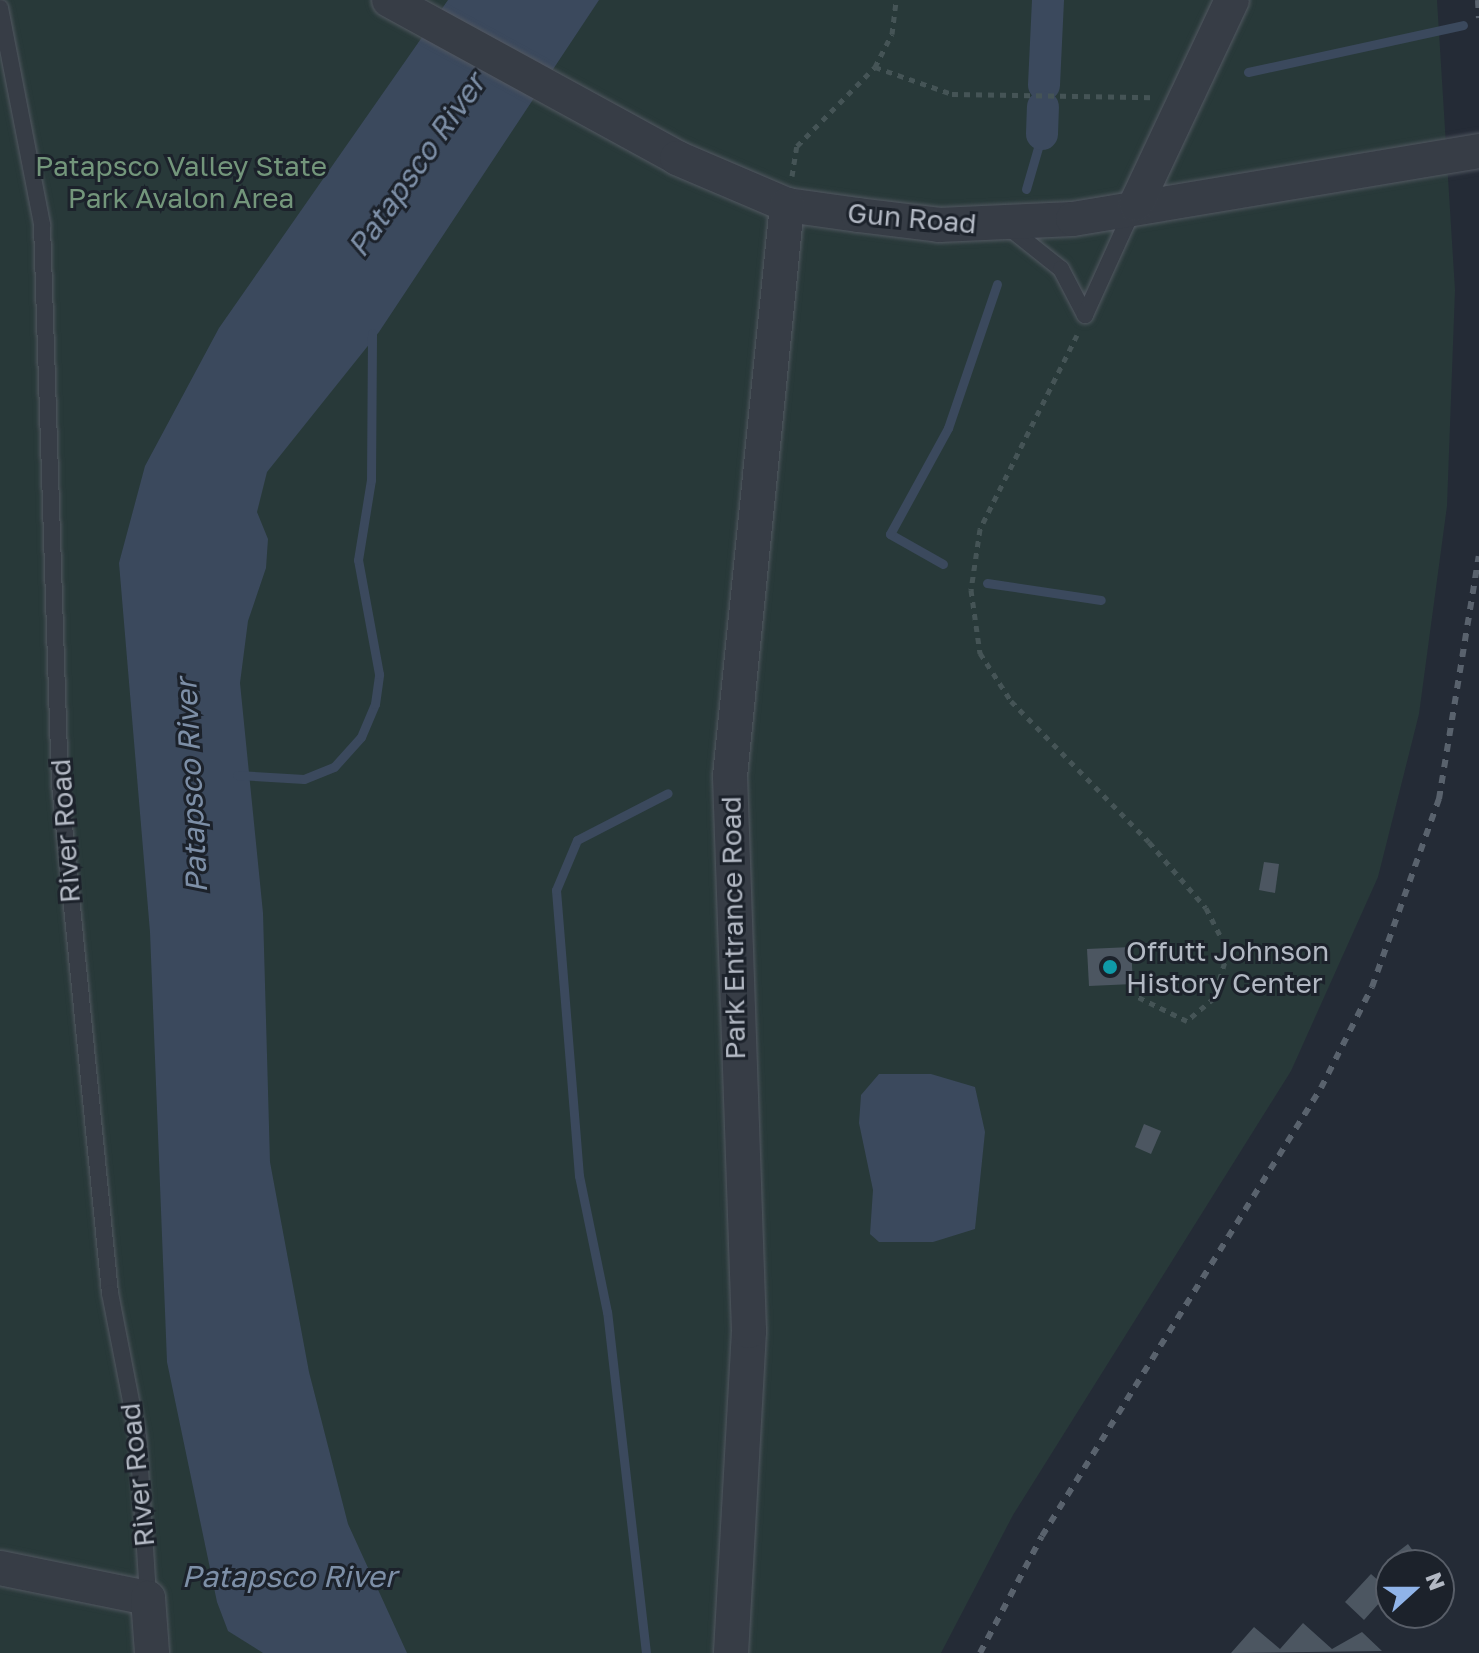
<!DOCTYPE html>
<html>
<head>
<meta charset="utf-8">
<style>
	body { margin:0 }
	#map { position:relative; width:1479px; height:1653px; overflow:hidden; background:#242b36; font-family:"Golos Text",sans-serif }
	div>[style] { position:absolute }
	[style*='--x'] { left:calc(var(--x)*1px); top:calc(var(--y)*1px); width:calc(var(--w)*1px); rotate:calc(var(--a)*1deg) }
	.green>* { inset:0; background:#283939 }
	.water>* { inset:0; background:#3b495d }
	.stream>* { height:9px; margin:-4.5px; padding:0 4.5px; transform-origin:4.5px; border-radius:4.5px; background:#3b495d }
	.canal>* { height:32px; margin:-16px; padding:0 16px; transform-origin:16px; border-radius:16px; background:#3b495d }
	.building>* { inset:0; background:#4c5661 }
	.path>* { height:5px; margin-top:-2.5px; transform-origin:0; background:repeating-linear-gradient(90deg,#455456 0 6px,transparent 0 12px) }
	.roads { filter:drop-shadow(0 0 2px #525861) drop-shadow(0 0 2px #525861) }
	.service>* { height:16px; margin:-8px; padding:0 8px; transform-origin:8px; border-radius:8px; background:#373d46 }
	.minor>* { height:34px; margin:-17px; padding:0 17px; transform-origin:17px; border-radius:17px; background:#373d46 }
	.rail>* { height:6px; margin-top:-3px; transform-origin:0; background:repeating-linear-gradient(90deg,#59626d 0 8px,transparent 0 16px) }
	.dots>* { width:22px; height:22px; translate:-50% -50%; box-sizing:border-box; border:4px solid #1c222b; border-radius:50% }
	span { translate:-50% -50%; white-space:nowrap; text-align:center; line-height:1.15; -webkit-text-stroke:6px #1c222b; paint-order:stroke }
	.park-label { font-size:28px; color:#73967b }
	.street-label { font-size:28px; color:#b2b8c3 }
	.poi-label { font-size:28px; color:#b2b8c3 }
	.left { translate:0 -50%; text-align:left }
	.water-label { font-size:30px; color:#7d8fa7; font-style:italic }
	.north { position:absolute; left:1375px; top:1549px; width:80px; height:80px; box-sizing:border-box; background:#1c222b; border:2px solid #585e68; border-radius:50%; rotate:69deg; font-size:22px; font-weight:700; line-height:32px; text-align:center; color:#b2b8c3 }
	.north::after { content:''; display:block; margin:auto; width:28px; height:36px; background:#90b4e9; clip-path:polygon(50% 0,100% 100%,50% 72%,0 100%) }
</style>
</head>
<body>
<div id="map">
	<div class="green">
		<div style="clip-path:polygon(0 0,1437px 0,1455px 290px,1447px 506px,1419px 714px,1378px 877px,1291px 1071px,1013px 1515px,941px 1653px,0 1653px)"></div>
	</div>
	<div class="water">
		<div style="clip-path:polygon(448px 0,599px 0,379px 332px,267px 472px,257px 512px,268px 539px,266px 568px,248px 621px,240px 683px,263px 913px,270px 1162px,309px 1372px,348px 1524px,407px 1653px,263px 1653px,228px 1631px,217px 1602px,167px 1362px,150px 932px,119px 563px,145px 466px,219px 328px)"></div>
		<div style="clip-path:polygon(931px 1074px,975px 1087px,985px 1132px,975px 1229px,933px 1242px,879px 1242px,870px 1234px,873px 1190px,859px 1123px,861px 1095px,879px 1074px)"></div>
	</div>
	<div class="stream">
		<div style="--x:1248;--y:72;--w:220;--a:-12.3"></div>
		<div style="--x:1026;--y:189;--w:57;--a:-73.8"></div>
		<div style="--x:943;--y:564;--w:61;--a:-150.5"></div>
		<div style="--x:890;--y:534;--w:121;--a:-61.3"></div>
		<div style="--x:948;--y:428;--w:152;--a:-71.2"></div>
		<div style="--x:987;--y:583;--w:115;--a:8.5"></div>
		<div style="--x:237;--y:775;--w:67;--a:3.4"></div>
		<div style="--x:304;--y:779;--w:32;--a:-22"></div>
		<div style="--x:334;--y:767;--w:40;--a:-48"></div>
		<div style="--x:361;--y:737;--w:36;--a:-67"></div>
		<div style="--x:375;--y:704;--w:30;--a:-82"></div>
		<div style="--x:379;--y:674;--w:116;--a:-100.4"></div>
		<div style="--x:358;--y:560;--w:81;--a:-80.8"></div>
		<div style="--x:371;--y:480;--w:147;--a:-89.6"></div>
		<div style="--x:646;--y:1653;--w:343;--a:-96.5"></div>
		<div style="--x:607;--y:1312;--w:139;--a:-101.6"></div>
		<div style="--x:579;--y:1176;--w:287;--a:-94.6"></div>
		<div style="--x:556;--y:890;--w:54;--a:-67.2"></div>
		<div style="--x:577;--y:840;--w:102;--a:-27.3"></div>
	</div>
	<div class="canal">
		<div style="--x:1044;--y:85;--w:85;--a:-87.3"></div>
		<div style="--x:1042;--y:134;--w:27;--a:-88"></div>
	</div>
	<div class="building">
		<div style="clip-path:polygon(1264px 862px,1279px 864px,1275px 893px,1259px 890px)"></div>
		<div style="clip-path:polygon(1131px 947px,1133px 984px,1089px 986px,1087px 949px)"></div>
		<div style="clip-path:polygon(1144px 1124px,1161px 1131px,1151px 1154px,1135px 1147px)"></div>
		<div style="clip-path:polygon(1408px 1544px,1422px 1563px,1391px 1565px,1387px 1560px)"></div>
		<div style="clip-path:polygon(1371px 1574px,1390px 1591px,1364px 1620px,1345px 1602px)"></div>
		<div style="clip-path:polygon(1303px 1623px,1332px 1649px,1362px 1632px,1382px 1651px,1231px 1653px,1254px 1627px,1280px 1649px)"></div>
	</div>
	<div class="path">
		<div style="--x:875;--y:67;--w:82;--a:19.3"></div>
		<div style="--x:952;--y:94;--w:201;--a:0.9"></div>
		<div style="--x:792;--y:176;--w:30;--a:-81"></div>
		<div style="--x:797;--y:146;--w:111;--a:-45.4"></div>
		<div style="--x:875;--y:67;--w:37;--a:-63"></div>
		<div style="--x:892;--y:34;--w:34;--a:-83"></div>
		<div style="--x:1077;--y:335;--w:217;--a:116.6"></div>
		<div style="--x:980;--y:529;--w:62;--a:98.4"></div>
		<div style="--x:971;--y:590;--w:64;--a:81.9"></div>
		<div style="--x:980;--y:653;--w:57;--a:57.1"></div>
		<div style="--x:1011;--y:701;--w:197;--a:45.6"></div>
		<div style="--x:1149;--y:842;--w:87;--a:49.2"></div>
		<div style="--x:1206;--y:908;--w:48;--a:62.9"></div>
		<div style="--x:1228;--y:951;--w:49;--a:106.6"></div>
		<div style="--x:1214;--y:998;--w:35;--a:140"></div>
		<div style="--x:1187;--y:1021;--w:55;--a:-153.9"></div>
	</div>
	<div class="roads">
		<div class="service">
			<div style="--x:0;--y:8;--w:221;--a:79"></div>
			<div style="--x:42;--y:225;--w:559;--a:88.16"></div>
			<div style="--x:60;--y:784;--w:511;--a:84.39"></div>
			<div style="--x:110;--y:1293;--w:147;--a:79"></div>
			<div style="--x:138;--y:1437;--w:161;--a:86.4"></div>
			<div style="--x:1007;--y:226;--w:69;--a:38.5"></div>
			<div style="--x:1061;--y:269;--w:52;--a:62.4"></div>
			<div style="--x:1085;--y:315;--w:116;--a:-65.6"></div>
		</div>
		<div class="minor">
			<div style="--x:389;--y:0;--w:328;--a:28.7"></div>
			<div style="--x:677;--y:158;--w:120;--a:23.1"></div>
			<div style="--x:787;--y:205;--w:72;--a:8"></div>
			<div style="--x:858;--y:215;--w:82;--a:7"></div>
			<div style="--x:939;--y:225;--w:134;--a:-2.6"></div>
			<div style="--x:1073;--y:219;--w:412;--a:-9.5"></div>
			<div style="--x:1136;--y:204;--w:225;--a:-64.8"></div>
			<div style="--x:0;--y:1568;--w:151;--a:11.5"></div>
			<div style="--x:148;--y:1598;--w:55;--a:85.8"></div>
			<div style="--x:731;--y:1653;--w:323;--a:-86.8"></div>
			<div style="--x:749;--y:1331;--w:555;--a:-91.96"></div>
			<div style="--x:730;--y:776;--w:574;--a:-84.3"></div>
		</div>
	</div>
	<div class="rail">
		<div style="--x:1478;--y:0;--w:18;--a:87"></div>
		<div style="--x:980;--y:1653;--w:132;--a:-62.1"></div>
		<div style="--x:1042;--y:1536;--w:528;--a:-58.09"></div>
		<div style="--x:1321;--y:1088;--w:113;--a:-63.2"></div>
		<div style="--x:1372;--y:987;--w:200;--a:-70.4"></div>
		<div style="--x:1439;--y:799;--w:246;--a:-80.7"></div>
	</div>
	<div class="dots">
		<div style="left:1110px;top:967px;background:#0f9aa8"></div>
	</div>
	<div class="park-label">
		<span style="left:181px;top:182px">Patapsco Valley State<br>Park Avalon Area</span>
	</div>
	<div class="street-label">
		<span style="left:912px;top:218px;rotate:5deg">Gun Road</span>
		<span style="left:65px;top:831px;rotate:-94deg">River Road</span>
		<span style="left:733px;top:928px;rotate:-91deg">Park Entrance Road</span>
		<span style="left:137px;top:1475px;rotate:-96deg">River Road</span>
	</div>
	<div class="poi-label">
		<span class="left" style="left:1126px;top:967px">Offutt Johnson<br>History Center</span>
	</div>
	<div class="water-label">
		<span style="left:416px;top:165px;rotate:-55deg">Patapsco River</span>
		<span style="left:191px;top:786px;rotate:-93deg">Patapsco River</span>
		<span style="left:289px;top:1576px">Patapsco River</span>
	</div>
	<div class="north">N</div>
</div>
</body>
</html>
